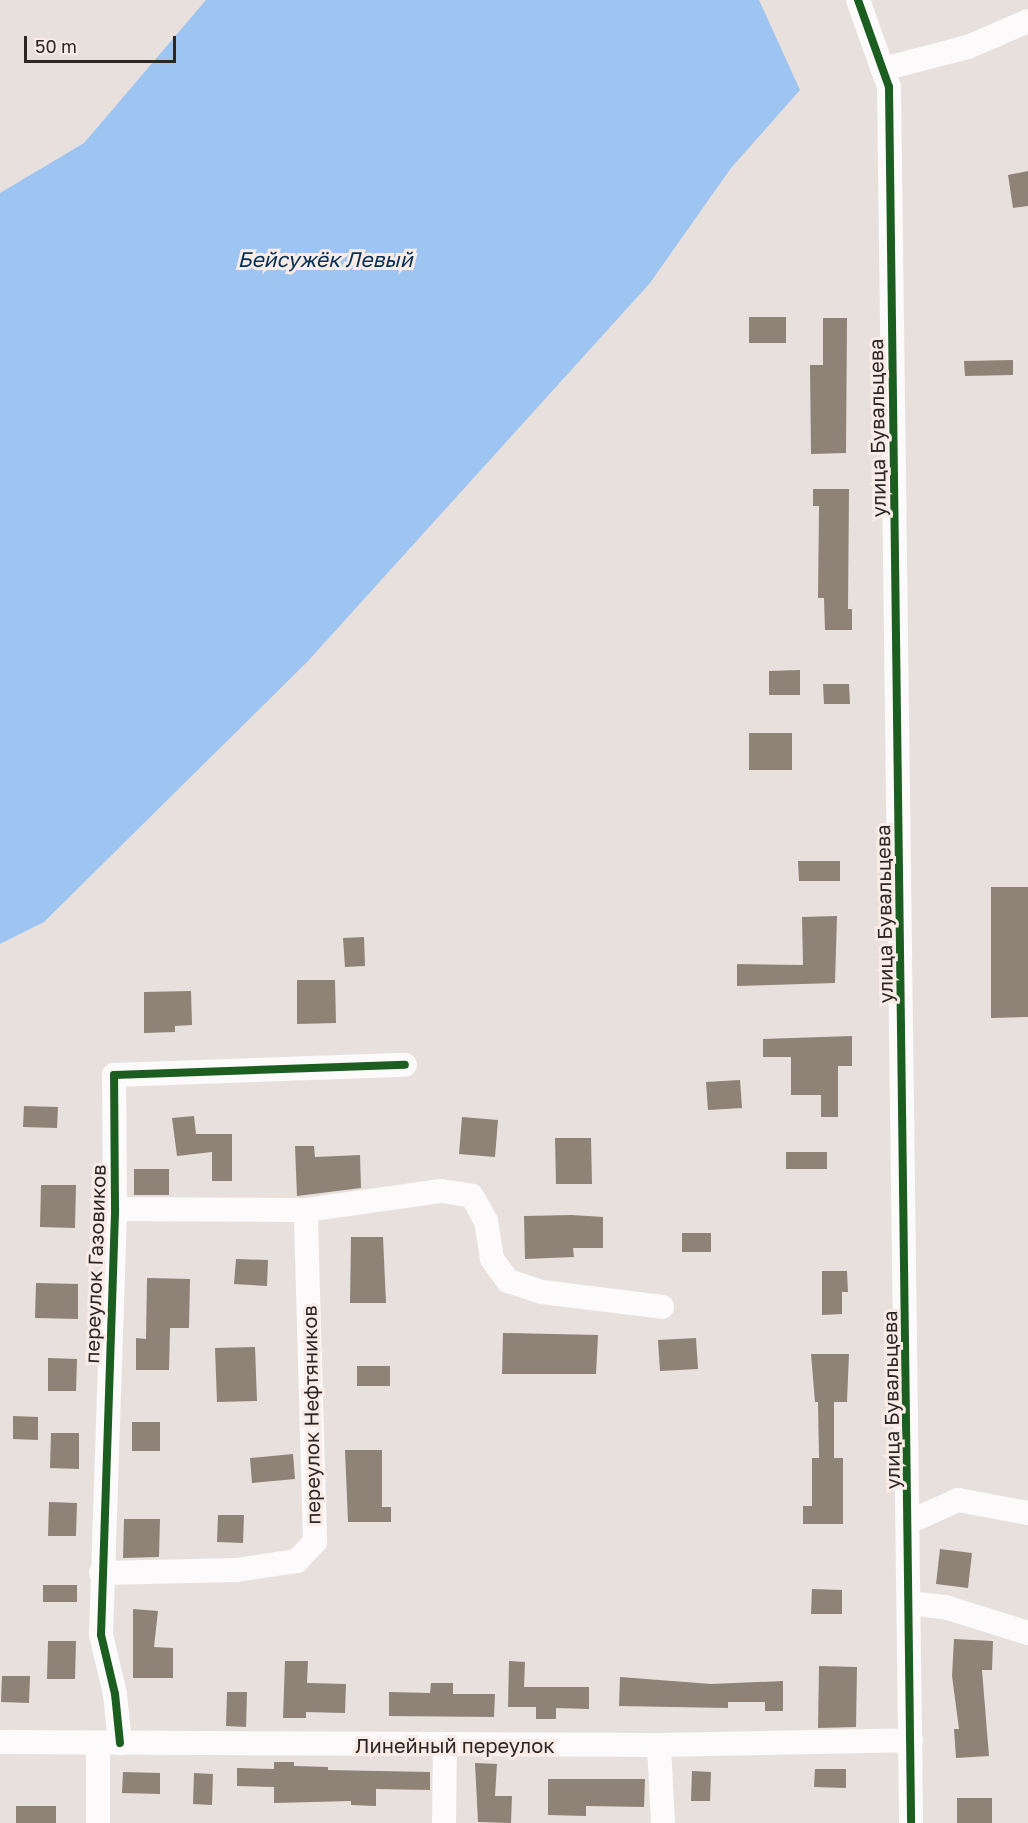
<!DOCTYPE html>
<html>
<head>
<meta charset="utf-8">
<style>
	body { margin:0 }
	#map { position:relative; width:1028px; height:1823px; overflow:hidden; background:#e8e0dd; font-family:"Golos Text",sans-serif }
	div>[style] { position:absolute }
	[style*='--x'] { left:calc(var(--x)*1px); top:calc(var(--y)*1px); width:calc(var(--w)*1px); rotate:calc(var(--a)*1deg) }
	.water>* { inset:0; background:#9ec5f2 }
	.building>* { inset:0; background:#8f8276 }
	.minor>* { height:24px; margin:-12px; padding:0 12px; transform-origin:12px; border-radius:12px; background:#fcfafa }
	.cycleway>* { height:8px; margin:-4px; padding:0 4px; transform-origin:4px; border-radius:4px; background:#1b5e20 }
	span { translate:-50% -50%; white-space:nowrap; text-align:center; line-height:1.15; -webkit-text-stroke:6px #f9ebe6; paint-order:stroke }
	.street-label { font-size:20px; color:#2c2725 }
	.water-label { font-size:21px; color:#043058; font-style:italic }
	.scale { position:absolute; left:24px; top:36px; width:152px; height:27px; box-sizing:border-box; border:3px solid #2c2725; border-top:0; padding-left:8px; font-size:18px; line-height:21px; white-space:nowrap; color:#2c2725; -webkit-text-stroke:4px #f9ebe6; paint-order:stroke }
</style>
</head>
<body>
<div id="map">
	<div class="water">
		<div style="clip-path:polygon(206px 0,759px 0,800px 90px,731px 168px,650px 283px,308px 661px,44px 922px,0 944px,0 193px,84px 143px)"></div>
	</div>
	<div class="building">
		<div style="clip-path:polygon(1028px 171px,1028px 206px,1013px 208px,1008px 175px)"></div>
		<div style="clip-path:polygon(749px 317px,786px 317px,786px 343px,749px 343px)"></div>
		<div style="clip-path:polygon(823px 318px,847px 318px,846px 453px,811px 454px,810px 365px,823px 365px)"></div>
		<div style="clip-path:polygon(1013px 360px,1013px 375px,965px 376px,964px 361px)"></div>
		<div style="clip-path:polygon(813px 489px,849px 489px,848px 609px,852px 609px,852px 630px,825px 630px,824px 598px,818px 598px,819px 506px,813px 506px)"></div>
		<div style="clip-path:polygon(800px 670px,800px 695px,769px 695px,769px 671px)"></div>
		<div style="clip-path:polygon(823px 684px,849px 684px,850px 704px,824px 704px)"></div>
		<div style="clip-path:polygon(749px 733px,792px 733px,792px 770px,749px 770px)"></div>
		<div style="clip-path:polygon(798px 861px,840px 861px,840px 881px,799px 881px)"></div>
		<div style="clip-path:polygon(991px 887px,1028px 887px,1028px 1017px,991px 1018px)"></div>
		<div style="clip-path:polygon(837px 916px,835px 983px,737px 986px,737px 964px,803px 965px,802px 917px)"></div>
		<div style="clip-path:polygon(364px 937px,365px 966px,345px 967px,343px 938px)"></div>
		<div style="clip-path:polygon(297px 980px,335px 980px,336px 1023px,297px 1024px)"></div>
		<div style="clip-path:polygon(191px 991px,192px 1025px,175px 1026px,175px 1032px,144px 1033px,144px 992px)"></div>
		<div style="clip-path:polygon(852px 1036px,852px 1066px,838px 1066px,838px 1117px,821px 1117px,821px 1095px,791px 1095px,791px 1057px,763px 1057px,763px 1039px)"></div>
		<div style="clip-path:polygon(740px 1080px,742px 1108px,708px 1110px,706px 1082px)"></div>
		<div style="clip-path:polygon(24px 1106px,58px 1107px,57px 1128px,23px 1127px)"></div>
		<div style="clip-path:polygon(194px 1116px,196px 1134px,232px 1134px,232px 1181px,212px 1181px,212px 1152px,177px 1156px,172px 1118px)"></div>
		<div style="clip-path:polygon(462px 1117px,498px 1120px,495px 1157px,459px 1154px)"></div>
		<div style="clip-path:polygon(555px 1138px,591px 1138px,592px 1184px,556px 1184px)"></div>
		<div style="clip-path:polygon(295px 1146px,314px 1146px,315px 1157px,360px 1155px,361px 1188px,297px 1196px)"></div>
		<div style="clip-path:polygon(786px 1152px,827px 1152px,827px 1169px,786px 1169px)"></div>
		<div style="clip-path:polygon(134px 1169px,169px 1169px,169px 1195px,134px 1195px)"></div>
		<div style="clip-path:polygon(41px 1185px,76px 1185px,75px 1228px,40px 1227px)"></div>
		<div style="clip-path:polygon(572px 1215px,603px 1217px,603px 1248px,573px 1248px,574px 1257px,525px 1259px,524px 1216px)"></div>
		<div style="clip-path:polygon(682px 1233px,711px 1233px,711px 1252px,682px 1252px)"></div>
		<div style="clip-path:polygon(351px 1237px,383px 1237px,386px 1303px,350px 1303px)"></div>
		<div style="clip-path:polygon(236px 1259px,268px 1260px,267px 1286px,234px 1284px)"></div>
		<div style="clip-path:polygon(822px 1271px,847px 1271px,848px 1292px,842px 1292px,842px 1314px,822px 1315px)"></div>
		<div style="clip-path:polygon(147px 1278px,190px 1279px,189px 1328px,170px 1328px,169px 1370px,136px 1370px,136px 1338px,146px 1339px)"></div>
		<div style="clip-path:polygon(36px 1283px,78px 1284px,78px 1319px,35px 1318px)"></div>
		<div style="clip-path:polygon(503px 1333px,598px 1335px,596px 1374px,502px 1374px)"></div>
		<div style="clip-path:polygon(696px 1338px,698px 1369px,660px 1371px,658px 1340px)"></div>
		<div style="clip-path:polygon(255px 1347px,257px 1401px,217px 1402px,215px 1348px)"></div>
		<div style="clip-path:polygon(811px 1354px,849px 1354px,847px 1402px,834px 1402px,834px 1458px,843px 1458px,843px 1524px,803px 1524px,803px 1506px,812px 1506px,812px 1458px,819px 1458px,818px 1402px,815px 1402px)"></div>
		<div style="clip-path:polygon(48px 1358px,77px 1359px,76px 1391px,48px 1391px)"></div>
		<div style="clip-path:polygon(357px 1366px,390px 1366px,390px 1386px,357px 1386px)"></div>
		<div style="clip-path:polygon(13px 1416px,38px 1417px,38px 1440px,13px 1439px)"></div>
		<div style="clip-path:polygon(132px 1422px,160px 1422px,160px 1451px,132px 1451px)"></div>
		<div style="clip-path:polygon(51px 1433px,79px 1433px,79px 1469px,50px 1468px)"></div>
		<div style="clip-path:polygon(345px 1450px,382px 1450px,382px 1507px,391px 1507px,391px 1522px,348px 1522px)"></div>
		<div style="clip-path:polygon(293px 1454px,295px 1479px,252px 1483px,250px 1458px)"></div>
		<div style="clip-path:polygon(49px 1502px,77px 1503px,76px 1536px,48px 1536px)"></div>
		<div style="clip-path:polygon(218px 1515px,244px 1515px,243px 1543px,217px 1542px)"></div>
		<div style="clip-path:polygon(124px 1519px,160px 1519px,159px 1557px,123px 1558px)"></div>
		<div style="clip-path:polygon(940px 1549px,972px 1553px,968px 1588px,936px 1584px)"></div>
		<div style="clip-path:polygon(43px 1585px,77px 1585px,77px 1602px,43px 1602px)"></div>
		<div style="clip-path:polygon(812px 1589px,842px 1590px,842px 1614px,811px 1614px)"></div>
		<div style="clip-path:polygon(133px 1609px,158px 1611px,154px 1647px,173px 1648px,173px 1678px,133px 1678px)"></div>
		<div style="clip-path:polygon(954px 1639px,993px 1641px,992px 1670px,982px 1670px,989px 1756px,956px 1758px,954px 1729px,959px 1729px,952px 1676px)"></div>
		<div style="clip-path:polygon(48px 1641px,76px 1641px,75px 1679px,47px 1679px)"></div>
		<div style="clip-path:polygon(285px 1661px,308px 1661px,307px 1683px,346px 1684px,345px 1713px,306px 1712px,306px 1718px,283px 1718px)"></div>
		<div style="clip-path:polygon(509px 1661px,525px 1662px,524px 1687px,589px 1687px,589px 1709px,556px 1708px,556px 1719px,536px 1719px,536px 1707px,508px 1707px)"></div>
		<div style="clip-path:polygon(819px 1666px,857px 1667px,856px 1727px,818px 1728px)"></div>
		<div style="clip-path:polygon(2px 1676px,30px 1676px,29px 1703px,1px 1702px)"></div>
		<div style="clip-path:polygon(620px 1677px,711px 1684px,783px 1681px,783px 1711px,765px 1711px,765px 1702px,728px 1702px,728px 1708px,619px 1706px)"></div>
		<div style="clip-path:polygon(431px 1683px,453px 1683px,453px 1694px,495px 1694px,494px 1717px,389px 1716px,389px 1692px,430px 1693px)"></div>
		<div style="clip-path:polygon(227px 1692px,247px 1692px,246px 1727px,226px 1726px)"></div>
		<div style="clip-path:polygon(274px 1762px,294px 1762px,294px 1766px,328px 1767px,328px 1770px,430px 1772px,430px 1790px,376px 1789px,376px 1806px,351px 1805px,351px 1801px,274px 1803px,274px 1787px,237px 1786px,237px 1768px,274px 1769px)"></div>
		<div style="clip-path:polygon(475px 1763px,497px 1764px,495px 1796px,512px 1796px,511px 1823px,478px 1822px)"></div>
		<div style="clip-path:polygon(815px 1769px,846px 1769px,846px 1788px,814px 1787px)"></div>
		<div style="clip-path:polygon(692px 1771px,711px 1772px,710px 1801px,691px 1801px)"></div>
		<div style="clip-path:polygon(123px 1772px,160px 1773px,160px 1794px,122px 1793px)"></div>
		<div style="clip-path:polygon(194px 1773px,213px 1774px,212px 1805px,193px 1804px)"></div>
		<div style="clip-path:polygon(548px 1779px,645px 1779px,644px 1807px,586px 1806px,586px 1816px,548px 1815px)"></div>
		<div style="clip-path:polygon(957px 1798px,992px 1798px,992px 1823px,957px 1823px)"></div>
		<div style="clip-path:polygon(16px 1806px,56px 1806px,56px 1823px,16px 1823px)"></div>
	</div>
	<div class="minor">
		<div style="--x:858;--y:0;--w:92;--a:70.4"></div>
		<div style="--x:889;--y:87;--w:1736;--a:89.27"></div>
		<div style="--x:883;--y:69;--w:88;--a:-14.5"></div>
		<div style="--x:968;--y:47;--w:65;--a:-23.4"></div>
		<div style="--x:115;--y:1209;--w:191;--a:0.3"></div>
		<div style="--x:306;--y:1210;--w:137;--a:-8"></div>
		<div style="--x:442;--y:1191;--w:30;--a:9"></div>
		<div style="--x:472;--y:1196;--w:29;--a:61"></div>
		<div style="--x:486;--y:1221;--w:38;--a:81"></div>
		<div style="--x:492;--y:1259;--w:27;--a:54"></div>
		<div style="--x:508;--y:1281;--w:36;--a:18"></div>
		<div style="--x:542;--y:1292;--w:121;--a:7.1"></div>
		<div style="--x:909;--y:1522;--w:54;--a:-24.2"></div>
		<div style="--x:958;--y:1500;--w:71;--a:10.5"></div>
		<div style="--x:101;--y:1573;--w:135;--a:-1.3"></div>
		<div style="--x:236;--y:1570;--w:62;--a:-8.4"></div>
		<div style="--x:297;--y:1561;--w:26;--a:-47"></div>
		<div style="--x:315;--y:1542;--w:332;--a:-91.6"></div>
		<div style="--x:910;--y:1603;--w:35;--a:7"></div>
		<div style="--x:945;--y:1607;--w:87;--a:17.4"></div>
		<div style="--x:0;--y:1742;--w:659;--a:0.26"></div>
		<div style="--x:659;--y:1745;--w:252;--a:-1.1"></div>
		<div style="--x:120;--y:1743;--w:49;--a:-95.8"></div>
		<div style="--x:115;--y:1694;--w:61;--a:-103.3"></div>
		<div style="--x:101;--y:1635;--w:426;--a:-88.1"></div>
		<div style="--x:115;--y:1209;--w:134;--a:-90.4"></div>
		<div style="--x:114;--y:1075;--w:291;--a:-2"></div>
		<div style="--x:98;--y:1745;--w:78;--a:90"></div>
		<div style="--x:659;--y:1745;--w:78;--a:87.1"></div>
		<div style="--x:444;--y:1823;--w:78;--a:-89.3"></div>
	</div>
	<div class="cycleway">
		<div style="--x:858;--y:0;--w:92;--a:70.4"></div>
		<div style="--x:889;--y:87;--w:1736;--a:89.27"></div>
		<div style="--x:120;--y:1743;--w:49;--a:-95.8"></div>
		<div style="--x:115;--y:1694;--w:61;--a:-103.3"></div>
		<div style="--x:101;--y:1635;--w:426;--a:-88.1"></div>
		<div style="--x:115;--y:1209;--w:134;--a:-90.4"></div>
		<div style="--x:114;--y:1075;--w:291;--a:-2"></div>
	</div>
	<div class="street-label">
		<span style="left:877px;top:428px;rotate:-91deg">улица Бувальцева</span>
		<span style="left:884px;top:914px;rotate:-91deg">улица Бувальцева</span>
		<span style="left:95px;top:1264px;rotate:-88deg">переулок Газовиков</span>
		<span style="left:891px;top:1400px;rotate:-91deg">улица Бувальцева</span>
		<span style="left:311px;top:1415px;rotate:-91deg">переулок Нефтяников</span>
		<span style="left:455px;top:1745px">Линейный переулок</span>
	</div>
	<div class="water-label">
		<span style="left:325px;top:259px">Бейсужёк Левый</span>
	</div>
	<div class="scale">50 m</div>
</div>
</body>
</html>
